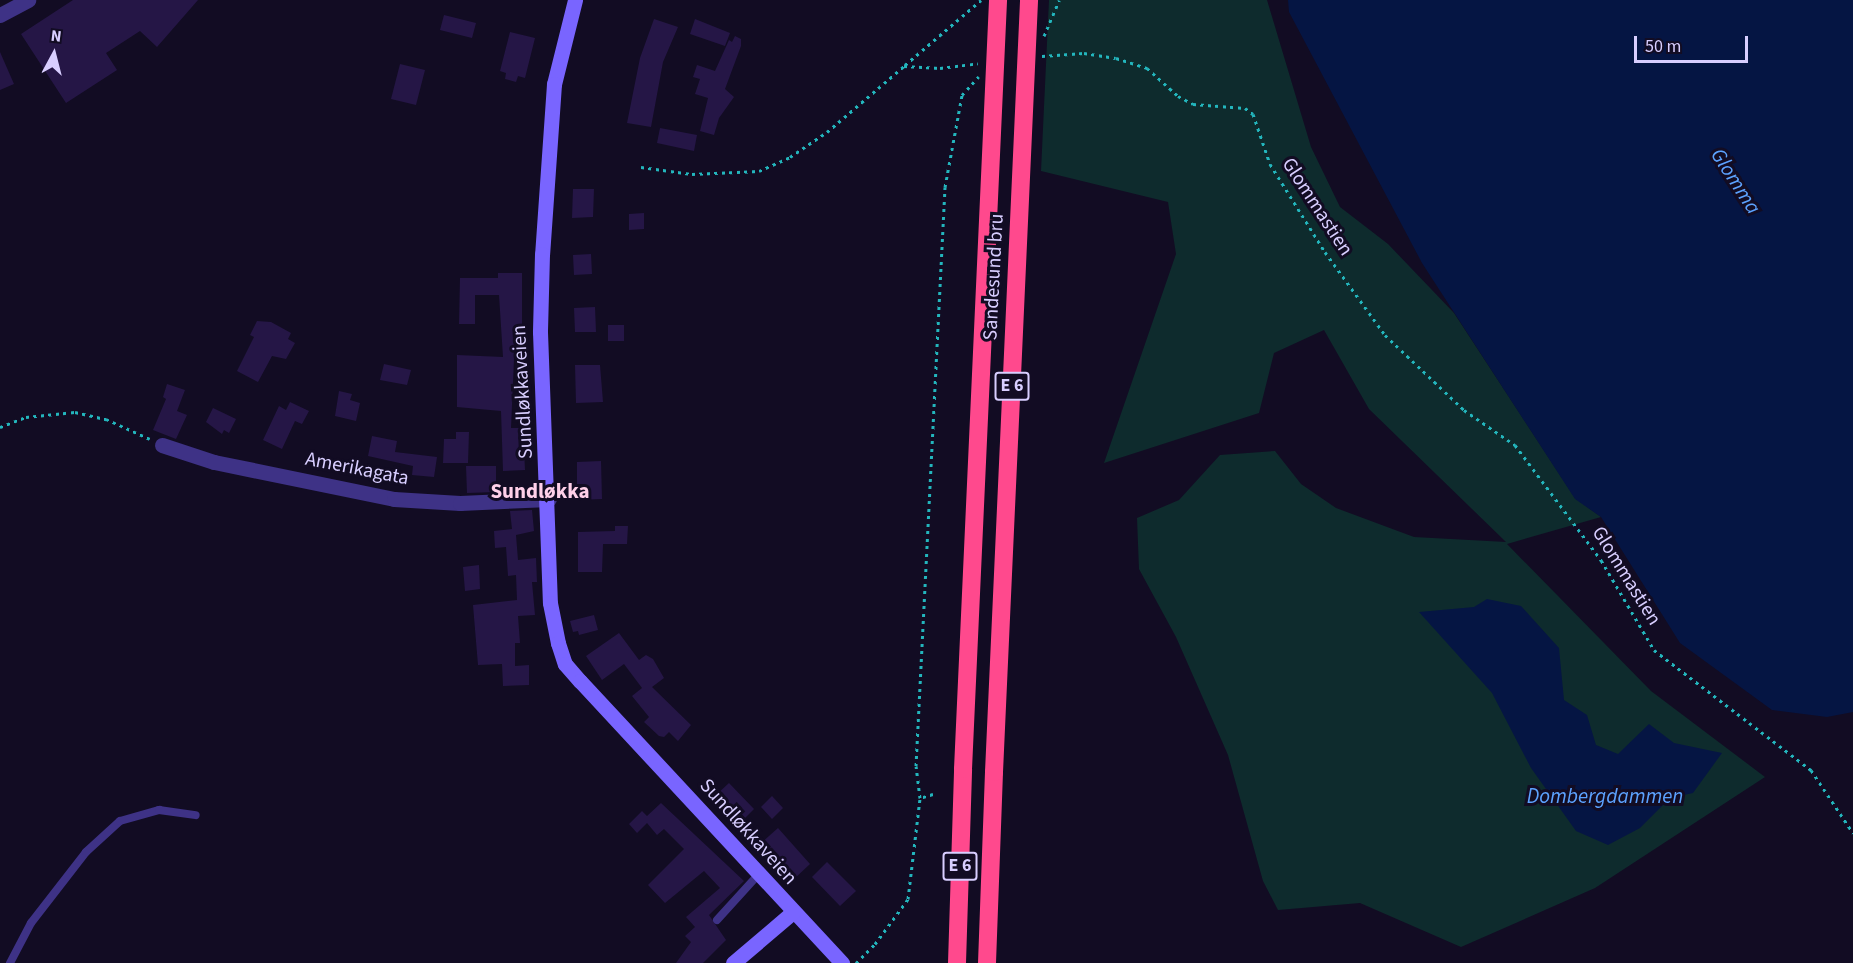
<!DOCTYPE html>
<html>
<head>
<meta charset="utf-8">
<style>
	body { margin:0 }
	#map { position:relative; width:1853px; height:963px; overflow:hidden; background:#120c23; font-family:"Source Sans 3",sans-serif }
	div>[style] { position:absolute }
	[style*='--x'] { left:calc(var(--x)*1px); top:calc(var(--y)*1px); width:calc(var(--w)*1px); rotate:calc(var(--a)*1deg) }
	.green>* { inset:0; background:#0e2b2d }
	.water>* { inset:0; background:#051543 }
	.building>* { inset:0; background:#251646 }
	.path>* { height:3px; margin-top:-1.5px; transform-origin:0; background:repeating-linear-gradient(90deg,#23b6bd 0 3px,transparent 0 7.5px) }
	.lane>* { height:8px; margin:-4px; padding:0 4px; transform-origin:4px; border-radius:4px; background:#3e3286 }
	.street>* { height:15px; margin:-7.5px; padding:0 7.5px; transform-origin:7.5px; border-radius:7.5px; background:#3e3286 }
	.secondary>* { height:15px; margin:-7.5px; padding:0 7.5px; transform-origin:7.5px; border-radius:7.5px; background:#7965ff }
	.highway>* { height:18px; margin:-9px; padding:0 9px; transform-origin:9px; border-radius:9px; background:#ff498d }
	.highway-bridge>* { height:18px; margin:-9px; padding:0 9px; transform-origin:9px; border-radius:9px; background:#ff498d }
	span { translate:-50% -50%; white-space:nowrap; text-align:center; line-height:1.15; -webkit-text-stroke:6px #120c23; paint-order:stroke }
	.shield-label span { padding:2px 4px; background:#120c23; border:2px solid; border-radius:4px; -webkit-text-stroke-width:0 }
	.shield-label { font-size:18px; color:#d8ceff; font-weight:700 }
	.street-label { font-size:20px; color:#d8ceff }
	.water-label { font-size:21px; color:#5ca2ff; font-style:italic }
	.neighbourhood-label { font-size:21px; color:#ffd0e9; font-weight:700 }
	.north { position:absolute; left:24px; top:24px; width:60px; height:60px; -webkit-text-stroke:4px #120c23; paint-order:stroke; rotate:7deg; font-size:16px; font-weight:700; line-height:24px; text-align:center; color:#d8ceff }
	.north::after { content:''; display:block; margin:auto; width:21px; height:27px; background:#d8ceff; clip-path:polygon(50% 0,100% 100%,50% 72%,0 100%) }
	.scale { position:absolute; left:1634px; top:36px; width:114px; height:27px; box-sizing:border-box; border:3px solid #d8ceff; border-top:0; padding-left:8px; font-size:18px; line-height:21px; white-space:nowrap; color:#d8ceff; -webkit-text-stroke:4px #120c23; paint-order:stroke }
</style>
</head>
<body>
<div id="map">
	<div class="green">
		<div style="clip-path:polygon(1049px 0,1267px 0,1311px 147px,1340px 207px,1388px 244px,1454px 313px,1575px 498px,1601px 517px,1507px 544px,1651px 691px,1765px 777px,1595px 888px,1461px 947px,1360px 903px,1278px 910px,1263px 881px,1228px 755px,1176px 637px,1139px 569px,1137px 518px,1179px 500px,1220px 455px,1275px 451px,1301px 484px,1336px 508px,1414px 537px,1506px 542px,1369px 409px,1324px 330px,1274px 353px,1259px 413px,1104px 463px,1176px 254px,1168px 202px,1041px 171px)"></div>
	</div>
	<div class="water">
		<div style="clip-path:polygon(1288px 0,1853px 0,1853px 712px,1827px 717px,1772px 710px,1680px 643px,1601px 517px,1575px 499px,1422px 263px,1289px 12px)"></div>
		<div style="clip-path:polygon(1487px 599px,1521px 606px,1559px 648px,1564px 700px,1587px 715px,1596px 745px,1618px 754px,1649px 724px,1674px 743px,1722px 753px,1693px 793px,1670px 798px,1640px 828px,1608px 845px,1576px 831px,1531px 768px,1492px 693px,1419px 612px,1474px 607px)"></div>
	</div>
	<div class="building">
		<div style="clip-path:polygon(73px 0,198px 0,157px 47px,140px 31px,106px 53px,117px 70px,66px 103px,21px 34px)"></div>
		<div style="clip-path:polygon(444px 15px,476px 23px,472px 38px,440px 30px)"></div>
		<div style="clip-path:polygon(654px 19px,678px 27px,663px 62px,651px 127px,627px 123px,640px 58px)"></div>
		<div style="clip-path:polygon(695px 19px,730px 33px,725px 46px,690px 34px)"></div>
		<div style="clip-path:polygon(510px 32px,535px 38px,525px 78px,518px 76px,516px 82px,505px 79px,506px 73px,500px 71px)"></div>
		<div style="clip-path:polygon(735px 36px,741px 39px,741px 46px,725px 89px,734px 97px,719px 118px,714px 135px,700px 131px,708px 98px,695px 94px,700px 79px,693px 77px,697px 65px,715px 71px,729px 40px,732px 42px)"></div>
		<div style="clip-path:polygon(0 52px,14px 84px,0 90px)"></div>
		<div style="clip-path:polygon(400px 64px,425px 70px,416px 105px,391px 99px)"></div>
		<div style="clip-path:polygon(660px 128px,697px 135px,694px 151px,657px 143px)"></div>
		<div style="clip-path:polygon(573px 189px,594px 189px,593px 217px,572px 218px)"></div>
		<div style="clip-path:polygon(644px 213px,644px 229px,629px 230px,629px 214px)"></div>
		<div style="clip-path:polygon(591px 254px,592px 274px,574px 275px,573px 255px)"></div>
		<div style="clip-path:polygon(498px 273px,522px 273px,522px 335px,515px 335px,511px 428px,523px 428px,525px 470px,503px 471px,501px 411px,457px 407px,457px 355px,503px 357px,499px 295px,475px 295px,475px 324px,459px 324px,460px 278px,498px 278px)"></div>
		<div style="clip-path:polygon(595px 307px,596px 332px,575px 332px,574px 308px)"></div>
		<div style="clip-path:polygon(257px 321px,271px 322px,291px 333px,288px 339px,295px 343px,286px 359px,272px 356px,258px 382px,237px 371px,254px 337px,250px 335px)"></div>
		<div style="clip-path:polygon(608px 325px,624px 325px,624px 341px,608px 341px)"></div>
		<div style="clip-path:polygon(384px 364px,411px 370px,407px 385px,380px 380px)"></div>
		<div style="clip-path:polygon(575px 365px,600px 365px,603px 402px,576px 403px)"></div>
		<div style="clip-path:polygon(167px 384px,185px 390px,177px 411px,187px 415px,176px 439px,153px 430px,166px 399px,163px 397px)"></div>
		<div style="clip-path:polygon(339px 391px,352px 394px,350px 400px,360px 403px,356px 421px,335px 416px)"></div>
		<div style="clip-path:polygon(290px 402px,309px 411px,302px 424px,295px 421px,282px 449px,263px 440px,279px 406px,286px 410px)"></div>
		<div style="clip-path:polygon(213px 408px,236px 419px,229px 433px,224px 430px,222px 434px,206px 422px)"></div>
		<div style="clip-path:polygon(456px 432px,469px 432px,468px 463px,443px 463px,444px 439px,456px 439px)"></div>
		<div style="clip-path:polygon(372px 436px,397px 441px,395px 452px,437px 457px,434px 477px,412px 475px,413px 466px,368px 456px)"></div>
		<div style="clip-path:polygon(601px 461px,602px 499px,577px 500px,577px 462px)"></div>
		<div style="clip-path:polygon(466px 466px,496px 466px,496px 492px,467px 493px)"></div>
		<div style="clip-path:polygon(532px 510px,534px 531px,516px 535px,518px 560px,536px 558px,537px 582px,532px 582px,535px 615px,518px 616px,520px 643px,515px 643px,515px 666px,529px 665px,529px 685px,503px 686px,502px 664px,478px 665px,473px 605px,517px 600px,516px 575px,508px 576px,506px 547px,495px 548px,494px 531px,512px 529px,510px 511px)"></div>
		<div style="clip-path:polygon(615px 526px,628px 526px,627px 544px,603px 544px,602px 572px,578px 572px,578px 532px,615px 531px)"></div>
		<div style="clip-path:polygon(479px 565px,480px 589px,465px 591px,463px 567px)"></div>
		<div style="clip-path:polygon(594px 615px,598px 630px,579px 635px,578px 631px,573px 632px,570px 621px)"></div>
		<div style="clip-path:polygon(619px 633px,639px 660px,646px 655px,653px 659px,664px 678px,652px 687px,691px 725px,678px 741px,669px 732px,664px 737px,659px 736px,644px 722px,649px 717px,632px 696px,642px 688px,624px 664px,602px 680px,586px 656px)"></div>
		<div style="clip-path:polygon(729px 783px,754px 809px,745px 818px,741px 813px,735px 818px,718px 799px,716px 795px)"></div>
		<div style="clip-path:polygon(772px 796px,783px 808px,772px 819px,761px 807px)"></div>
		<div style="clip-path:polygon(661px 803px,744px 881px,709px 915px,726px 940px,703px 963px,676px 963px,691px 942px,685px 936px,695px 927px,686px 917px,720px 888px,704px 871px,665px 903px,648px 885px,684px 849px,664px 829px,657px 835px,647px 823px,637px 833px,629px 824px,642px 811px,647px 816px)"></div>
		<div style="clip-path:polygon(778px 828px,810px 864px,793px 880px,760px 844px)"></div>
		<div style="clip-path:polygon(827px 862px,856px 891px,840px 906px,812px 877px)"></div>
	</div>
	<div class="path">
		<div style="--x:1044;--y:36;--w:39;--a:-67"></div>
		<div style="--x:1042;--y:56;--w:42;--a:-4.1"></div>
		<div style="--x:1084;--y:53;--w:32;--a:9"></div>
		<div style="--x:1116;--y:58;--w:33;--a:18"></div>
		<div style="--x:1147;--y:68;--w:42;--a:42.1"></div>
		<div style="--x:1178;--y:96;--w:17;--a:28"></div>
		<div style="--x:1193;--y:104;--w:52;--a:4.4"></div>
		<div style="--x:1245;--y:108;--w:10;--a:37"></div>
		<div style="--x:1253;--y:114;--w:53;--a:71.2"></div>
		<div style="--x:1270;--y:164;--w:104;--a:58"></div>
		<div style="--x:1325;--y:252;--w:102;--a:54.1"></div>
		<div style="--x:1385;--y:335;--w:109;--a:43.5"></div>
		<div style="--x:1464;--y:410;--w:62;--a:34.5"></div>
		<div style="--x:1515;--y:445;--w:144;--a:53.2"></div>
		<div style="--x:1601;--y:560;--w:104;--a:59.5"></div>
		<div style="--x:1654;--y:650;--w:198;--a:37.4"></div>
		<div style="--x:1811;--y:770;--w:76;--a:56.3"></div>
		<div style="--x:905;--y:65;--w:100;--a:-40.5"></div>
		<div style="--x:641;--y:167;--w:51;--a:7.8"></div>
		<div style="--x:692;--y:174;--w:67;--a:-2.6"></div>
		<div style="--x:759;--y:171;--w:34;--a:-24"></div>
		<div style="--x:790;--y:157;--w:45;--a:-34"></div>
		<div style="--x:827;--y:132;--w:101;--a:-40.6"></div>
		<div style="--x:904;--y:66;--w:36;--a:3"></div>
		<div style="--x:940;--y:68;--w:38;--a:-7"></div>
		<div style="--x:0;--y:427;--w:28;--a:-21"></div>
		<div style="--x:26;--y:417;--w:49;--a:-5.8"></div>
		<div style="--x:75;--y:412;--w:32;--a:13"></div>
		<div style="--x:106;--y:419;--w:48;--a:24.4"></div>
		<div style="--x:933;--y:794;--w:14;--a:163"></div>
		<div style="--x:920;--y:798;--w:32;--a:-97"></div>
		<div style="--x:916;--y:766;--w:580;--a:-87.13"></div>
		<div style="--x:945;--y:187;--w:94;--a:-79.5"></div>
		<div style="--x:962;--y:95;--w:25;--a:-48"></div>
		<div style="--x:856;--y:963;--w:27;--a:-45"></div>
		<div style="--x:875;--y:944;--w:56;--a:-53.7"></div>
		<div style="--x:908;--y:899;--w:102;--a:-83.2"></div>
	</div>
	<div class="lane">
		<div style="--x:717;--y:920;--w:61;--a:-47.7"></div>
		<div style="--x:10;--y:963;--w:45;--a:-62.3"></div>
		<div style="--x:31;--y:923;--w:90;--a:-52.2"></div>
		<div style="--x:86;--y:852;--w:46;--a:-42.4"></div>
		<div style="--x:120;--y:821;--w:41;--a:-15.8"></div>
		<div style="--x:159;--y:810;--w:37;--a:8"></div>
	</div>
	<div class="street">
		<div style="--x:0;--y:15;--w:32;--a:-28"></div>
		<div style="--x:162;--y:445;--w:55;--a:18.1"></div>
		<div style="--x:214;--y:462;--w:184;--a:11.6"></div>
		<div style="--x:394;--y:499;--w:66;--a:3.5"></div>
		<div style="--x:460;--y:503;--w:89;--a:-2.6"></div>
	</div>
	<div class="secondary">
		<div style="--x:575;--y:0;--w:87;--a:104"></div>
		<div style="--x:554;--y:84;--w:170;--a:94"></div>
		<div style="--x:542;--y:254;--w:78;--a:91.5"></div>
		<div style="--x:540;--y:332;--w:271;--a:87.9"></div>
		<div style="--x:550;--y:603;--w:41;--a:78.7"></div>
		<div style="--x:558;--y:643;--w:22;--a:72"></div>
		<div style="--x:565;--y:664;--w:23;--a:49"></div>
		<div style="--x:580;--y:681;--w:385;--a:47.1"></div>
		<div style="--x:733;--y:963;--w:79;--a:-40.4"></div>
	</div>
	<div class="highway">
		<div style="--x:957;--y:963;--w:194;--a:-88.2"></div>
		<div style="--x:987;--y:963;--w:191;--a:-87.9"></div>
	</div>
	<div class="highway-bridge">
		<div style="--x:963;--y:769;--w:770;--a:-87.39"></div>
		<div style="--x:994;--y:772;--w:773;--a:-87.4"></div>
	</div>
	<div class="shield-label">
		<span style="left:1012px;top:386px">E 6</span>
		<span style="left:960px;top:866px">E 6</span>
	</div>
	<div class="street-label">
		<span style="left:1317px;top:207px;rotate:57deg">Glommastien</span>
		<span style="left:994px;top:277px;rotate:-87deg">Sandesund bru</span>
		<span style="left:523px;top:392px;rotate:-93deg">Sundløkkaveien</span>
		<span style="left:357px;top:469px;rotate:11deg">Amerikagata</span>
		<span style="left:1626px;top:576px;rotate:58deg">Glommastien</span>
		<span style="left:748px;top:832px;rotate:48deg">Sundløkkaveien</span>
	</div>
	<div class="water-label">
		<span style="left:1736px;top:181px;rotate:57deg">Glomma</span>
		<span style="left:1605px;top:796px">Dombergdammen</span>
	</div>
	<div class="neighbourhood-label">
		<span style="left:540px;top:491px">Sundløkka</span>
	</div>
	<div class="north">N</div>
	<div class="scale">50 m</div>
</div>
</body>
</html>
